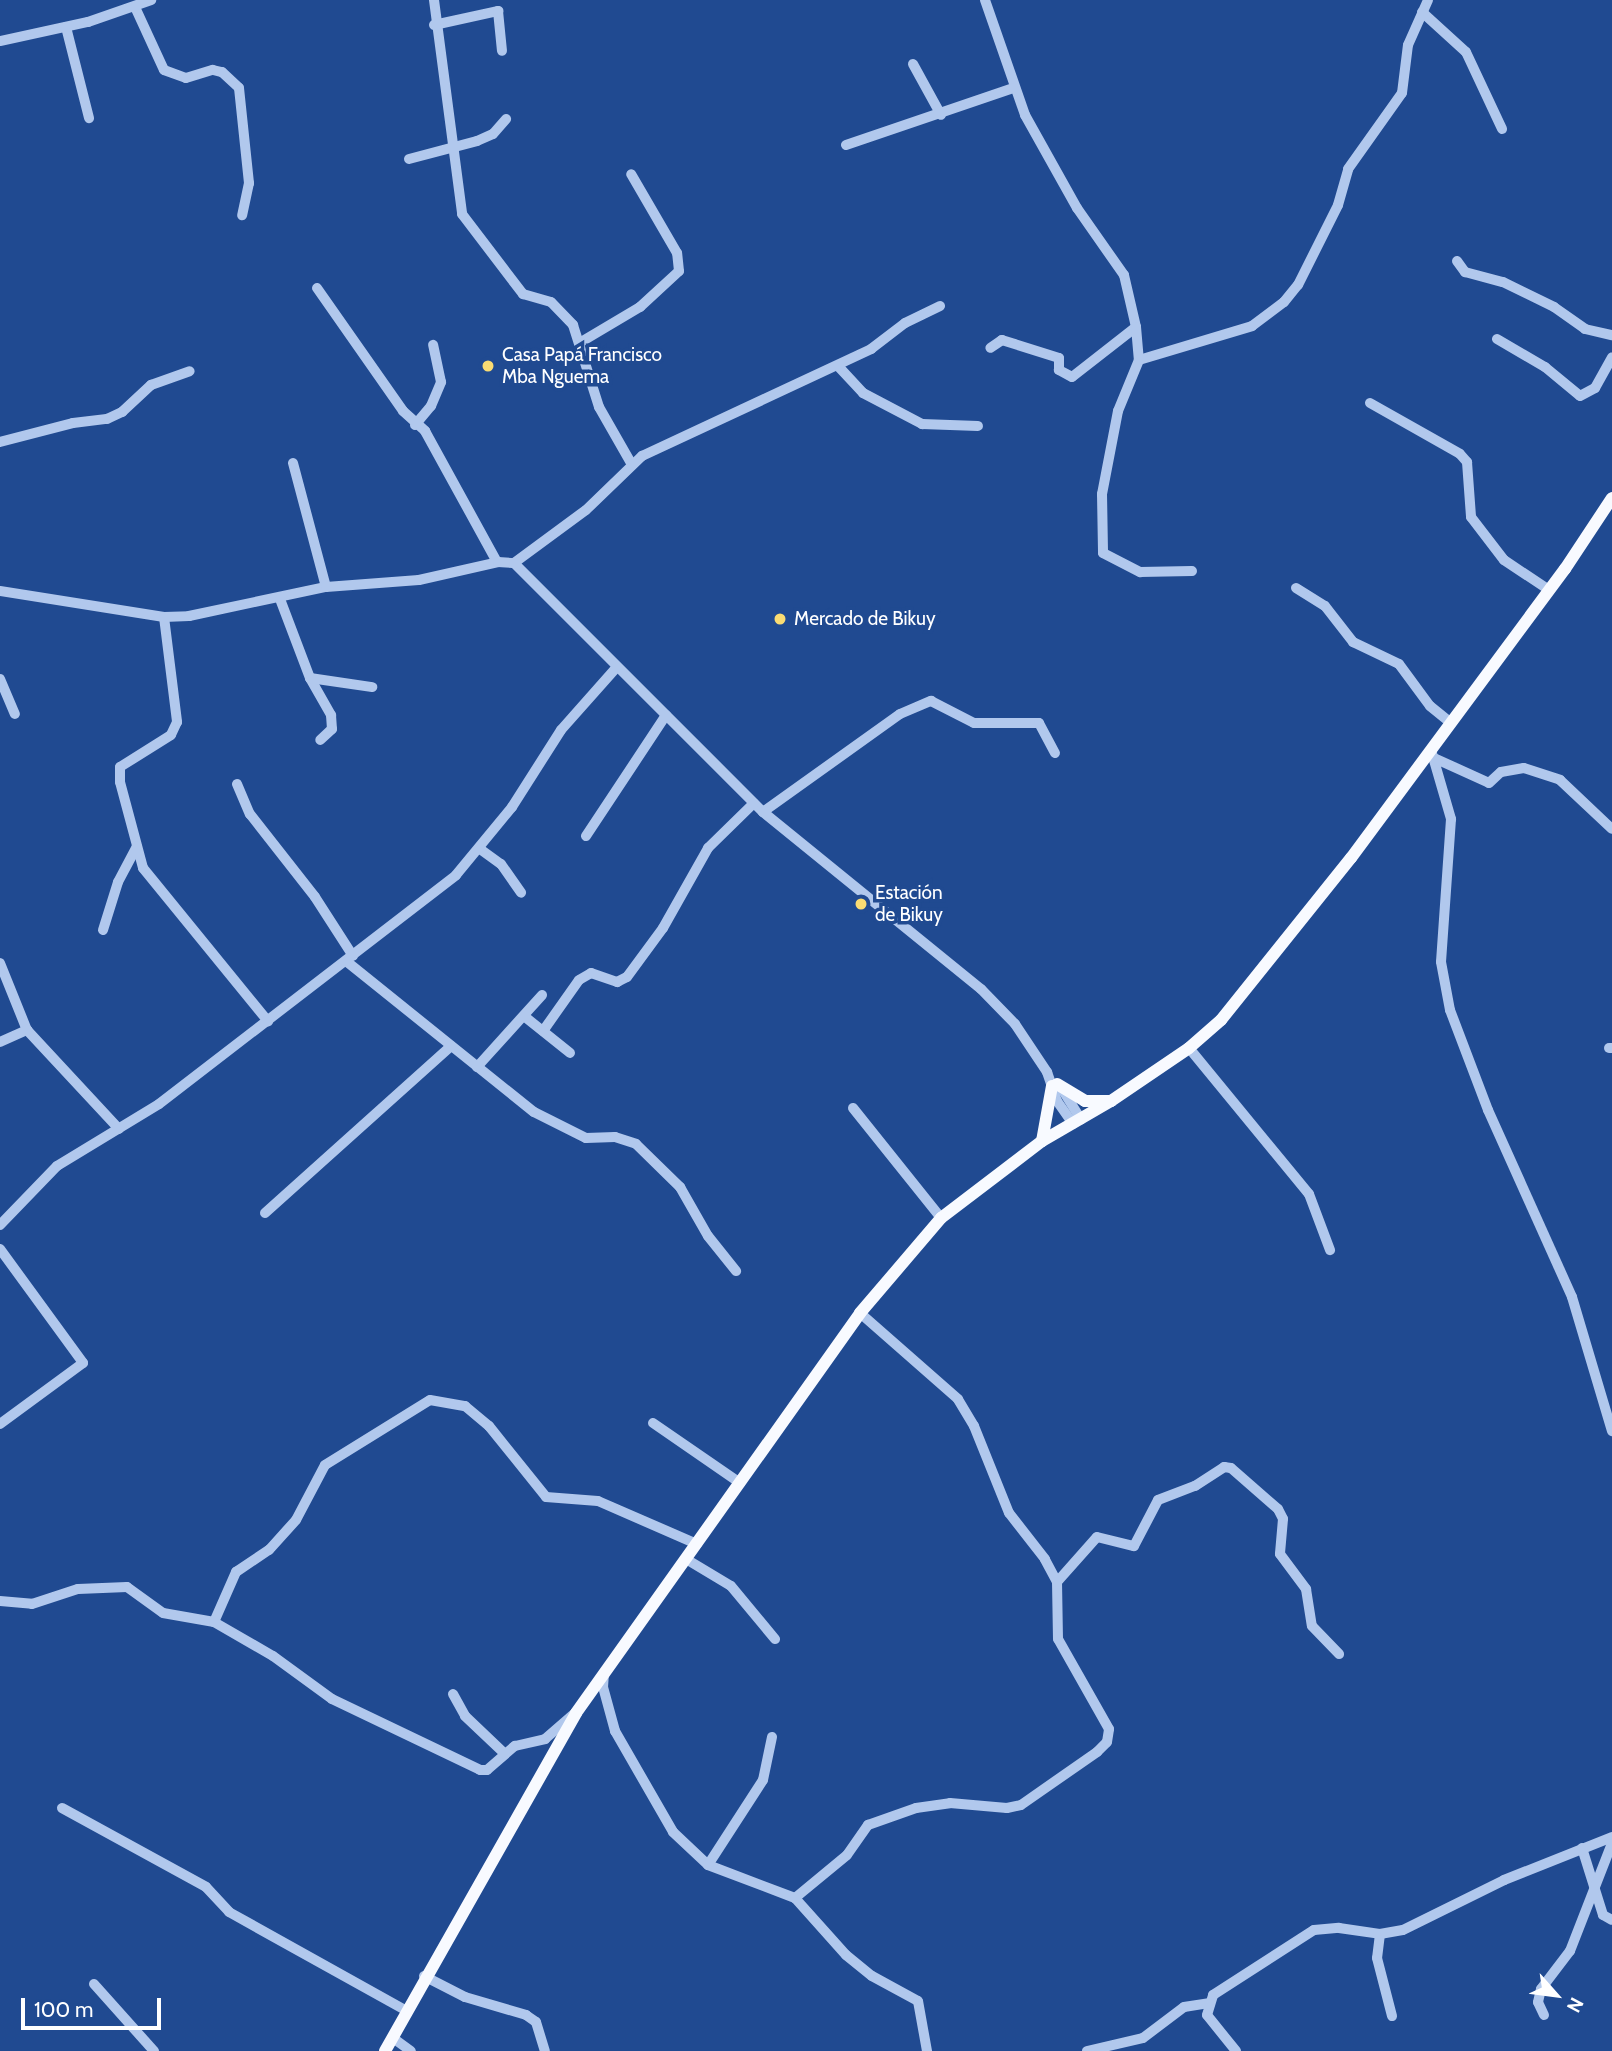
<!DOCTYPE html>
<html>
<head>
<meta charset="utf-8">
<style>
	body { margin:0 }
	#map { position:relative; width:1612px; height:2051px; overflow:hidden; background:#204a91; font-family:Cabin,sans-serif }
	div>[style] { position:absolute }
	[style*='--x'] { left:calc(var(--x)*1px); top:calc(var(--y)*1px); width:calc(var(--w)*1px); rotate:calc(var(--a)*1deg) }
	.minor>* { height:10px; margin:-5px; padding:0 5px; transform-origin:5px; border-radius:5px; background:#b1c8ed }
	.major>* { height:12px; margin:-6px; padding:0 6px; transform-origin:6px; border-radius:6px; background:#f8faff }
	.dots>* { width:19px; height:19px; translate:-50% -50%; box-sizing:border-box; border:4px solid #204a91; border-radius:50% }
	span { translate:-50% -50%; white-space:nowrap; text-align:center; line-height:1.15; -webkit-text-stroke:7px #204a91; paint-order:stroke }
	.poi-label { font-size:19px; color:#fff }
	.left { translate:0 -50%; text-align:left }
	.north { position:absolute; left:1521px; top:1960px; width:70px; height:70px; -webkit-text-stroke:5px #204a91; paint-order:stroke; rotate:118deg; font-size:19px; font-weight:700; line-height:28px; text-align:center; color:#fff }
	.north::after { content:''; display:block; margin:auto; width:24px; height:32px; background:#fff; clip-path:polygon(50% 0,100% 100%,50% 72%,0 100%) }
	.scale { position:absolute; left:21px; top:1998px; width:140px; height:32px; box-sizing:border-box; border:4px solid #fff; border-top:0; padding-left:9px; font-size:21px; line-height:24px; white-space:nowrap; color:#fff; -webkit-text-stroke:5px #204a91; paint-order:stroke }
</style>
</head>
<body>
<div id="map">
	<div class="minor">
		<div style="--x:434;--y:0;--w:216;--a:82.5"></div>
		<div style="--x:462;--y:214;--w:101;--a:52.7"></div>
		<div style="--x:523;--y:294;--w:29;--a:16"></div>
		<div style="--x:551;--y:302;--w:32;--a:46"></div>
		<div style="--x:573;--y:325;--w:86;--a:72.4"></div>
		<div style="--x:599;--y:407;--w:64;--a:60.3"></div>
		<div style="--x:985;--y:0;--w:122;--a:70.8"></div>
		<div style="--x:1025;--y:115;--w:107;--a:60.8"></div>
		<div style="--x:1077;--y:208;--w:82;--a:55"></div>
		<div style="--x:1124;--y:275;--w:53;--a:77"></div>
		<div style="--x:1136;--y:327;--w:81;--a:142"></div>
		<div style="--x:1072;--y:377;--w:15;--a:-152"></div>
		<div style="--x:1059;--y:370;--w:12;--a:-90"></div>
		<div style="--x:1059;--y:358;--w:60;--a:-162.5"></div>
		<div style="--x:1002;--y:340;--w:14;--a:146"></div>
		<div style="--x:135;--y:7;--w:69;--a:65.3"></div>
		<div style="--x:164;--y:70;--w:23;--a:20"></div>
		<div style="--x:186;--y:78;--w:28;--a:-17"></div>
		<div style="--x:213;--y:70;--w:9;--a:13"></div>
		<div style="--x:222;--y:72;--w:23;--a:43"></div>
		<div style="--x:239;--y:88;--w:96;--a:84"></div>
		<div style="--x:249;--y:183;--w:33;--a:102"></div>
		<div style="--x:1422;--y:12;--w:59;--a:42.3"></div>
		<div style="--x:1466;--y:52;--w:85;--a:64.9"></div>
		<div style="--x:434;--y:25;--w:66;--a:-12.3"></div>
		<div style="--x:498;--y:11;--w:40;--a:84.3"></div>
		<div style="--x:66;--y:27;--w:94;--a:75.8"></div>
		<div style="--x:0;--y:41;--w:90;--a:-12.2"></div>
		<div style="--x:88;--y:22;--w:67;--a:-19.2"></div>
		<div style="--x:913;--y:64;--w:58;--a:61.2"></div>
		<div style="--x:846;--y:145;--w:176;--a:-18.8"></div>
		<div style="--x:409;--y:159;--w:70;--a:-14.8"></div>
		<div style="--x:477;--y:141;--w:17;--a:-24"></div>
		<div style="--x:493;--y:134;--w:20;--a:-49"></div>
		<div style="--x:1457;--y:261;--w:14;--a:54"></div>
		<div style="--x:1465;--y:272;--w:39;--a:15"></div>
		<div style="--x:1503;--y:282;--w:57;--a:26.1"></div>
		<div style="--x:1554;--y:307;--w:38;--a:35"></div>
		<div style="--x:1585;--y:329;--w:28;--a:13"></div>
		<div style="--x:317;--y:288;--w:150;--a:55"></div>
		<div style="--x:403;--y:411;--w:30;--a:42"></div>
		<div style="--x:425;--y:431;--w:149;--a:61.2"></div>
		<div style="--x:1136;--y:327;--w:33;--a:85"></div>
		<div style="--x:1139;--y:360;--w:55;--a:112.4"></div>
		<div style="--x:1118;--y:411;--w:85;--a:100.9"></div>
		<div style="--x:1102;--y:494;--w:59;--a:89"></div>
		<div style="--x:1103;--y:553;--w:42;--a:27.2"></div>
		<div style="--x:1140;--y:572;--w:52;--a:-1.1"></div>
		<div style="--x:1497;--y:339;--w:56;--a:30.3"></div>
		<div style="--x:1545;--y:367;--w:45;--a:39.6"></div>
		<div style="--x:1580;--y:396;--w:17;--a:-28"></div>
		<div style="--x:1595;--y:388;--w:35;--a:-61"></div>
		<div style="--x:581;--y:342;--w:69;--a:-30.7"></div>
		<div style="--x:640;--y:307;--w:53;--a:-42.7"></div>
		<div style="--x:679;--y:271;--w:18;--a:-96"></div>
		<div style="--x:677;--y:253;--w:91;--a:-120.2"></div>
		<div style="--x:1139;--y:360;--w:118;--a:-16.7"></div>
		<div style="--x:1252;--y:326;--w:40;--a:-37"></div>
		<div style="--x:1284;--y:302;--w:22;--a:-51"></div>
		<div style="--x:1298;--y:285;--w:89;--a:-63.4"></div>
		<div style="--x:1338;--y:205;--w:37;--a:-74"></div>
		<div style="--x:1348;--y:169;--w:93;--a:-54.6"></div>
		<div style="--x:1402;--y:93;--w:48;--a:-82.9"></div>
		<div style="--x:1408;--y:45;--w:49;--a:-66"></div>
		<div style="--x:838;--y:366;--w:37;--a:47"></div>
		<div style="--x:863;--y:393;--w:67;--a:27.7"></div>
		<div style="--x:922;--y:424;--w:56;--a:2"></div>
		<div style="--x:1370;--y:403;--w:103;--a:29.5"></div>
		<div style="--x:1460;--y:454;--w:11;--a:49"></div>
		<div style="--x:1467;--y:462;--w:55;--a:85.8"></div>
		<div style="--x:1471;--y:517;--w:54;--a:52.5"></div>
		<div style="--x:1504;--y:560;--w:54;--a:33.7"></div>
		<div style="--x:415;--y:425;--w:25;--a:-50"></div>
		<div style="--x:431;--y:406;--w:26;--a:-67"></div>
		<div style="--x:441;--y:382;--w:38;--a:-102"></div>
		<div style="--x:0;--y:442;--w:75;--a:-14.6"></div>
		<div style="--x:73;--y:423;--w:34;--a:-7"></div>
		<div style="--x:107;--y:419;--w:17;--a:-25"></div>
		<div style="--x:122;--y:412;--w:40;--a:-43"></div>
		<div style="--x:151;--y:385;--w:41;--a:-19.7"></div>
		<div style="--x:293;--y:463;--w:128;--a:75.1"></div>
		<div style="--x:514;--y:563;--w:89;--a:-36.4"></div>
		<div style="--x:586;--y:510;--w:78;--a:-44"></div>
		<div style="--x:642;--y:456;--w:253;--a:-25"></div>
		<div style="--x:871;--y:349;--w:43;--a:-37.4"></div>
		<div style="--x:905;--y:323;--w:39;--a:-26"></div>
		<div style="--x:1296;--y:588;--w:34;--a:32"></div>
		<div style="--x:1325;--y:606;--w:46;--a:52.1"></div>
		<div style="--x:1353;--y:642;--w:51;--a:25.6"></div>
		<div style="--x:1399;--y:664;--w:52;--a:53.6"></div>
		<div style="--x:1430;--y:706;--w:27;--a:39"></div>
		<div style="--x:0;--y:591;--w:166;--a:9"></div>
		<div style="--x:164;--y:617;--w:25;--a:-2"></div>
		<div style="--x:189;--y:616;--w:140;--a:-12"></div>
		<div style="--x:326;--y:587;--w:93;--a:-4.3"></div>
		<div style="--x:419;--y:580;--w:81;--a:-12.8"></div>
		<div style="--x:498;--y:562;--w:16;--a:4"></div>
		<div style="--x:514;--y:563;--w:352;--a:45"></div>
		<div style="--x:763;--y:812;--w:281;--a:39.1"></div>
		<div style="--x:981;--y:989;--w:49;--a:45.8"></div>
		<div style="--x:1015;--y:1024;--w:58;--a:56.3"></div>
		<div style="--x:1047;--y:1072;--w:31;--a:71"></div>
		<div style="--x:1057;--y:1101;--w:28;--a:55"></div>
		<div style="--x:280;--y:599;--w:85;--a:69.2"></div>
		<div style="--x:310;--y:678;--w:43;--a:60.4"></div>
		<div style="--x:331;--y:715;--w:14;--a:86"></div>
		<div style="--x:332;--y:729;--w:16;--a:137"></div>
		<div style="--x:164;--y:617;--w:106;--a:82.9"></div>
		<div style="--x:177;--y:722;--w:14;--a:115"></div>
		<div style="--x:171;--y:735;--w:60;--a:147.9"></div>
		<div style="--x:120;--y:767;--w:15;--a:90"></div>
		<div style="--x:120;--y:782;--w:89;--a:75"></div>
		<div style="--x:143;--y:868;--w:198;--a:50.8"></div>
		<div style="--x:310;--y:678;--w:63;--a:8.3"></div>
		<div style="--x:0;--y:679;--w:38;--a:67"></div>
		<div style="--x:1431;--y:750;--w:72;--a:73.8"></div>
		<div style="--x:1451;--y:819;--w:143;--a:94"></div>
		<div style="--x:1441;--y:962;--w:49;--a:79.4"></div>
		<div style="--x:1450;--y:1010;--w:107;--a:69.2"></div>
		<div style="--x:1488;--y:1110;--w:205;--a:65.8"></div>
		<div style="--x:1572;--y:1297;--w:140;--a:73.4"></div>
		<div style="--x:1434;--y:758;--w:60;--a:24.4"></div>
		<div style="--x:1489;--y:783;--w:16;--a:-43"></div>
		<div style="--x:1501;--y:772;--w:23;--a:-10"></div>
		<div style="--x:1524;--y:768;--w:38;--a:18"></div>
		<div style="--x:1560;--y:780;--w:71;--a:43.3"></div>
		<div style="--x:237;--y:784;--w:33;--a:67"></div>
		<div style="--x:250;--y:814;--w:105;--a:51.9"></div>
		<div style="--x:315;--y:897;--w:70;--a:57.2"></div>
		<div style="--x:763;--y:812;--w:168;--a:-35.6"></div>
		<div style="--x:900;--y:714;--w:34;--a:-23"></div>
		<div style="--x:931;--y:701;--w:48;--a:27.1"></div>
		<div style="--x:974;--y:723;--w:65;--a:0"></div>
		<div style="--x:1039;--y:723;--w:34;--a:62"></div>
		<div style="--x:586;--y:836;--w:145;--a:-56.5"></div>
		<div style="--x:480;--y:849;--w:26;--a:36"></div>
		<div style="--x:501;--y:864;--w:35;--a:55"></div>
		<div style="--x:103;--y:930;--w:50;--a:-72.6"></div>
		<div style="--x:118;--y:882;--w:40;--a:-62"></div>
		<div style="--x:346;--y:961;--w:241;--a:38.8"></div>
		<div style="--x:534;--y:1112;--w:58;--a:26.6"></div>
		<div style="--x:586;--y:1138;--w:29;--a:-2"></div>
		<div style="--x:615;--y:1137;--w:22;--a:18"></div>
		<div style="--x:636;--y:1144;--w:62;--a:44.3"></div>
		<div style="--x:680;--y:1187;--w:56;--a:60.3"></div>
		<div style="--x:708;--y:1236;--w:45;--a:51.3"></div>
		<div style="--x:0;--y:963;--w:72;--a:68.1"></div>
		<div style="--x:27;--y:1030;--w:135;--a:47.1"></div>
		<div style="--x:524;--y:1016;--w:59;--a:38.8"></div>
		<div style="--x:543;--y:1031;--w:62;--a:-54.8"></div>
		<div style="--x:579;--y:980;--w:14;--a:-30"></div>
		<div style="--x:591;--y:973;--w:28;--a:19"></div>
		<div style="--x:617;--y:982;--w:11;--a:-27"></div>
		<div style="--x:627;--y:977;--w:61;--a:-53.7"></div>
		<div style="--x:663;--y:928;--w:92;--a:-60.6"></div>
		<div style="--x:708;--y:848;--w:64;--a:-44.4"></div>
		<div style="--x:0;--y:1042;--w:30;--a:-24"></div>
		<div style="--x:1189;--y:1048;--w:189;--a:50.6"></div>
		<div style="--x:1309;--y:1194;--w:60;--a:69.4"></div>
		<div style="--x:1609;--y:1048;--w:3;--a:0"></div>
		<div style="--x:477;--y:1067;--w:97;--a:-47.9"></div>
		<div style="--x:1062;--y:1089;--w:36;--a:58"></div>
		<div style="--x:853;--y:1108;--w:141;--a:51.3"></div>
		<div style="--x:265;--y:1213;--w:250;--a:-41.9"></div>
		<div style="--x:0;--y:1225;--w:82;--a:-46"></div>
		<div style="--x:57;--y:1166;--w:119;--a:-31.3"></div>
		<div style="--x:159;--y:1104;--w:375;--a:-37.6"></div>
		<div style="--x:456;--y:875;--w:88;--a:-50.5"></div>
		<div style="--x:512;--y:807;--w:91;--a:-57.5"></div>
		<div style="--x:561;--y:730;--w:83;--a:-48.4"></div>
		<div style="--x:0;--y:1249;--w:141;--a:53.9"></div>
		<div style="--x:83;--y:1363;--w:103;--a:143.7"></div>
		<div style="--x:653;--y:1423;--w:106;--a:34.6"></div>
		<div style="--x:686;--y:1559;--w:52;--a:31"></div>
		<div style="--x:731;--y:1586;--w:69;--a:50.3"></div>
		<div style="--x:1057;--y:1582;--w:60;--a:-48.4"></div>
		<div style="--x:1097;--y:1537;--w:38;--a:14"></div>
		<div style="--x:1134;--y:1546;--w:52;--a:-62.4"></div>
		<div style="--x:1158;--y:1500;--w:40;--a:-21"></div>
		<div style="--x:1195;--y:1486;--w:35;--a:-33"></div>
		<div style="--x:1224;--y:1467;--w:7;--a:8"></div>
		<div style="--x:1231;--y:1468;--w:62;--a:41.1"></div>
		<div style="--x:1278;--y:1509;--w:11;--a:63"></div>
		<div style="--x:1283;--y:1519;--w:35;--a:95"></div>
		<div style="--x:1280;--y:1554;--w:44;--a:53.4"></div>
		<div style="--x:1306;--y:1589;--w:37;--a:81"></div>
		<div style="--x:1312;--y:1626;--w:39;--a:46"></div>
		<div style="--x:0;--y:1601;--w:32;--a:5"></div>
		<div style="--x:32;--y:1604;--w:48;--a:-18.1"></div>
		<div style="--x:78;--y:1589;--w:49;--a:-2.3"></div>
		<div style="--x:127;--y:1587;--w:44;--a:35.8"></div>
		<div style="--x:163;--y:1613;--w:52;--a:10"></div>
		<div style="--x:214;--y:1622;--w:68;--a:30"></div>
		<div style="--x:273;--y:1656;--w:73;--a:36.1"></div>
		<div style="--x:332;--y:1699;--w:164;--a:25.6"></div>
		<div style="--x:480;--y:1770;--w:7;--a:0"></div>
		<div style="--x:487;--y:1770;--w:37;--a:-41"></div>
		<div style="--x:515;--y:1746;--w:31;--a:-13"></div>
		<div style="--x:545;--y:1739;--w:37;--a:-41"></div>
		<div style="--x:214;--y:1622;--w:55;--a:-66.3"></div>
		<div style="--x:236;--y:1572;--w:40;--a:-34"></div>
		<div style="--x:269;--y:1550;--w:40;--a:-48"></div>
		<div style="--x:296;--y:1520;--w:62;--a:-62.2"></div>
		<div style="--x:325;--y:1465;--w:123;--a:-31.8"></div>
		<div style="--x:430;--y:1400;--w:36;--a:10"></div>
		<div style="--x:465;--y:1406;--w:31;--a:40"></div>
		<div style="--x:489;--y:1426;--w:91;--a:51.2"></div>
		<div style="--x:546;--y:1497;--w:52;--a:4.4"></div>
		<div style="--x:598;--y:1501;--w:108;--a:23.5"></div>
		<div style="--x:604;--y:1673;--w:14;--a:94"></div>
		<div style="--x:603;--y:1687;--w:46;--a:74.7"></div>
		<div style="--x:615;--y:1731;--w:116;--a:60.1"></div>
		<div style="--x:673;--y:1832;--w:48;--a:43.3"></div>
		<div style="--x:708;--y:1865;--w:93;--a:20.8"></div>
		<div style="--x:795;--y:1898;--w:76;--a:48.2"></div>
		<div style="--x:846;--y:1955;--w:33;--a:39"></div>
		<div style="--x:872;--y:1976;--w:52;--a:28.5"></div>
		<div style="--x:918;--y:2001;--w:51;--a:79.8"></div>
		<div style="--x:453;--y:1694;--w:25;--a:61"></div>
		<div style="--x:465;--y:1716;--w:55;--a:43.5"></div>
		<div style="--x:62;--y:1808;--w:164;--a:28.7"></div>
		<div style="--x:206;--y:1887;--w:34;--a:47"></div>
		<div style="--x:229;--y:1912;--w:201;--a:29.1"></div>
		<div style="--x:1582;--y:1848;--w:70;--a:72.6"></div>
		<div style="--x:1603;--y:1915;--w:10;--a:29"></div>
		<div style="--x:708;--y:1865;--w:101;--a:-57.1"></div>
		<div style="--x:763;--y:1780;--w:44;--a:-78.2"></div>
		<div style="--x:795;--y:1898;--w:67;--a:-39.6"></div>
		<div style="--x:847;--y:1855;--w:37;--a:-55"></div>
		<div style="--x:868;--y:1825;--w:51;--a:-19.5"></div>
		<div style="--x:916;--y:1808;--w:34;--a:-8"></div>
		<div style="--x:950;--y:1803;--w:57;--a:5"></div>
		<div style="--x:1007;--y:1808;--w:14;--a:-12"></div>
		<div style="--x:1021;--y:1805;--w:93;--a:-34.9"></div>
		<div style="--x:1097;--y:1752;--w:14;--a:-45"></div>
		<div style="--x:1107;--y:1742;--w:13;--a:-81"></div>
		<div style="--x:1109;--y:1729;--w:103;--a:-119.5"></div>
		<div style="--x:1058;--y:1639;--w:57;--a:-91"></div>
		<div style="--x:1057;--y:1582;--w:26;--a:-118"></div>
		<div style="--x:1045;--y:1559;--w:58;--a:-128"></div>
		<div style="--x:1009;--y:1513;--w:94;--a:-111.9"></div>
		<div style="--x:974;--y:1426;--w:31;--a:-121"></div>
		<div style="--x:958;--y:1399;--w:130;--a:-138.7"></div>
		<div style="--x:1380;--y:1934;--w:24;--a:97"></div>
		<div style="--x:1377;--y:1958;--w:60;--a:75.5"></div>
		<div style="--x:424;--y:1976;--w:46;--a:27.1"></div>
		<div style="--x:465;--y:1997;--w:64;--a:16.4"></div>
		<div style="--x:526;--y:2015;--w:12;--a:35"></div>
		<div style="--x:536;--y:2022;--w:30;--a:73"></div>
		<div style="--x:94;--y:1984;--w:90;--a:48.2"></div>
		<div style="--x:1544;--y:2015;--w:14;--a:-115"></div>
		<div style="--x:1538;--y:2002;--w:13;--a:-77"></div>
		<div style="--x:1541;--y:1989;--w:48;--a:-52.7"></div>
		<div style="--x:1570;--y:1951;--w:116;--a:-68.7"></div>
		<div style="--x:393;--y:2038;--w:22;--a:36"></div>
		<div style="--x:1087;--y:2051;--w:57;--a:-13.1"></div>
		<div style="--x:1143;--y:2038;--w:51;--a:-37.1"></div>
		<div style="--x:1184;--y:2007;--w:25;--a:-9"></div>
		<div style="--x:1236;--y:2051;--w:46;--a:-128.9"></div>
		<div style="--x:1207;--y:2015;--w:21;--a:-73"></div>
		<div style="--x:1213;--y:1995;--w:120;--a:-32.8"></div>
		<div style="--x:1314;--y:1930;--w:25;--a:-5"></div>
		<div style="--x:1339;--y:1928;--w:41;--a:8.3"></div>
		<div style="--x:1380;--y:1934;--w:23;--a:-10"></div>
		<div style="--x:1403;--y:1930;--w:113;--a:-26.3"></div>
		<div style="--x:1504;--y:1880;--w:116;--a:-21.7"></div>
	</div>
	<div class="major">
		<div style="--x:1057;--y:1084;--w:33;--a:31"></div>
		<div style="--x:1085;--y:1101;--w:26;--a:0"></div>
		<div style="--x:1042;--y:1141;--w:56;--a:-79.7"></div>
		<div style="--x:385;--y:2051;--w:388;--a:-60.5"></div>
		<div style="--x:576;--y:1713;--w:491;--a:-54.6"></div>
		<div style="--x:860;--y:1313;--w:125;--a:-49.5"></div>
		<div style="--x:941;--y:1218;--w:127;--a:-37.3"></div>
		<div style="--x:1042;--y:1141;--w:80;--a:-30.1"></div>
		<div style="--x:1111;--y:1101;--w:94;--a:-34.2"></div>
		<div style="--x:1189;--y:1048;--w:43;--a:-41.2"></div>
		<div style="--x:1221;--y:1020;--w:208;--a:-51.3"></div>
		<div style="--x:1351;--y:858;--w:360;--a:-53.5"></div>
		<div style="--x:1565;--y:569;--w:85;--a:-56.5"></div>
	</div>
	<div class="dots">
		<div style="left:488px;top:366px;background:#fadc73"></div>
		<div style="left:780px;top:619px;background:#fadc73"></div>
		<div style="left:861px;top:904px;background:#fadc73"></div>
	</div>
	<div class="poi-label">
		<span class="left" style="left:502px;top:366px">Casa Papá Francisco<br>Mba Nguema</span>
		<span class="left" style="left:794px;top:619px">Mercado de Bikuy</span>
		<span class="left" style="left:875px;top:904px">Estación<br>de Bikuy</span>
	</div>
	<div class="north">N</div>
	<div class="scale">100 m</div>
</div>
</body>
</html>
